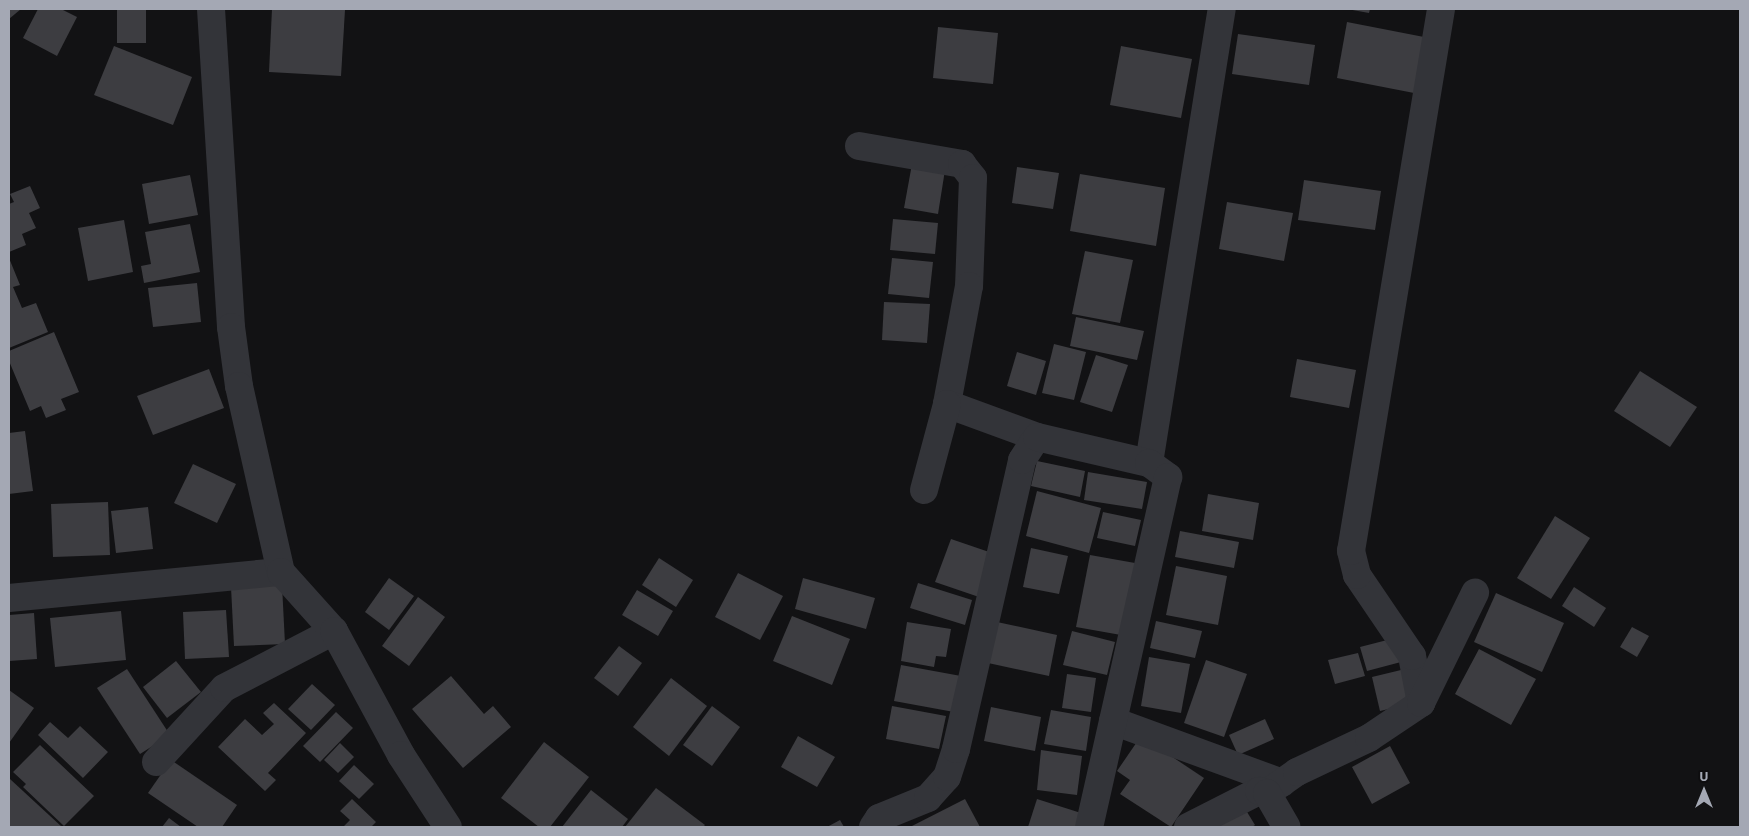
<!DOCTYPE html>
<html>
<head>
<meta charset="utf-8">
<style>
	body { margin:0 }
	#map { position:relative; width:1749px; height:836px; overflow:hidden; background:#121214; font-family:Barlow,sans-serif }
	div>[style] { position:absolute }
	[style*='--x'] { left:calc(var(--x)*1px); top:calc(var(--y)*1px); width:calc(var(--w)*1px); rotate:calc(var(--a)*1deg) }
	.building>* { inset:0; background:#3d3d41 }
	.minor>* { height:28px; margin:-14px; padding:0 14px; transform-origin:14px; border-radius:14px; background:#333439 }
	.tertiary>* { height:28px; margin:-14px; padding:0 14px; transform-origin:14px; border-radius:14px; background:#333439 }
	span { translate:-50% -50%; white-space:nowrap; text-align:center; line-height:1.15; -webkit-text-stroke:5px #0e0d0f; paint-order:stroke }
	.frame { position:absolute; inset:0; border:10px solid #a4a8b4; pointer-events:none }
	.north { position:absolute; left:1679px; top:766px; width:50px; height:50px; -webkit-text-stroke:4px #0e0d0f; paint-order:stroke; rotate:0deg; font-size:14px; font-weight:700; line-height:20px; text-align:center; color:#a4a8b4 }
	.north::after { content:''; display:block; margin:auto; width:18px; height:22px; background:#a4a8b4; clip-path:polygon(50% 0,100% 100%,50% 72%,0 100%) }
</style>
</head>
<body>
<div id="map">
	<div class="building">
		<div style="clip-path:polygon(9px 9px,21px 9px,9px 19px)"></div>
		<div style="clip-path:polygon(38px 9px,61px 9px,77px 17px,57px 56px,23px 38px)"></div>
		<div style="clip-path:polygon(117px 9px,146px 9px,146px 43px,117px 43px)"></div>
		<div style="clip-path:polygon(272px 9px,345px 10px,341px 76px,269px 72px)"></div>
		<div style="clip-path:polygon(1347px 9px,1370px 9px,1369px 13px)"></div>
		<div style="clip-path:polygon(1347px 22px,1424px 37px,1414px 93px,1337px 78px)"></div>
		<div style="clip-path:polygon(938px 27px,998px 33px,993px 84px,933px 78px)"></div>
		<div style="clip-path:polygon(1238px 34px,1315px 45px,1309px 85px,1232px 74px)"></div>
		<div style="clip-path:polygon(114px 46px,192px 77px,173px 125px,94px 95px)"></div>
		<div style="clip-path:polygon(1121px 46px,1192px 59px,1181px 118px,1110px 105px)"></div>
		<div style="clip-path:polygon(912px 164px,945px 170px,938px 214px,904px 208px)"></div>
		<div style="clip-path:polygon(1017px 167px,1059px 173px,1053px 209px,1012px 203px)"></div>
		<div style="clip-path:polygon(1080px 174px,1165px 188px,1156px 246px,1070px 231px)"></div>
		<div style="clip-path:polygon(190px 175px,198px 215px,149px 224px,142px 184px)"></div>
		<div style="clip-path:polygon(1304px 180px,1381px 191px,1375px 230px,1298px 220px)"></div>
		<div style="clip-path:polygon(30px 186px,40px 208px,29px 213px,36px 228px,22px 234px,26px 245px,9px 252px,9px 204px,14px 202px,10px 194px)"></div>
		<div style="clip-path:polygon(1227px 202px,1293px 213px,1284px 261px,1219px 249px)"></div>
		<div style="clip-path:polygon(893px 219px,938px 223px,935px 254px,890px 250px)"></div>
		<div style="clip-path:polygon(124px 220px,133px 272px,88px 281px,78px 228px)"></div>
		<div style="clip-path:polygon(190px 224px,200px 272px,144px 283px,141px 266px,151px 264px,145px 232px)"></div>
		<div style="clip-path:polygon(1085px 251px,1133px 260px,1120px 323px,1072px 314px)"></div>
		<div style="clip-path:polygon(9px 258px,20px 285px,13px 287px,22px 308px,36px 303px,48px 332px,9px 348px)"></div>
		<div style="clip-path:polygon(892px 258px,933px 262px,929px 298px,888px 294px)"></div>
		<div style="clip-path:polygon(197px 283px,201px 322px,153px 327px,148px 288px)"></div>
		<div style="clip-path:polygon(884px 302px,930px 304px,927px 343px,882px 340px)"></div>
		<div style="clip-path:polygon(1076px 317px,1144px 331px,1137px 360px,1070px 346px)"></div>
		<div style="clip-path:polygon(54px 332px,79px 392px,61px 399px,66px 410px,46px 418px,41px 406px,30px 411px,9px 361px,9px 351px)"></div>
		<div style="clip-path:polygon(1054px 344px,1086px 352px,1074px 400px,1042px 393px)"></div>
		<div style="clip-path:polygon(1017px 352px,1046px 361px,1036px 395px,1007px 386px)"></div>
		<div style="clip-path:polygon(1096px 355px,1128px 365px,1112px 412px,1080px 402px)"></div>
		<div style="clip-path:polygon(1297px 359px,1356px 370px,1349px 408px,1290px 397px)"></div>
		<div style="clip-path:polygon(209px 369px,224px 408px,153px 435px,137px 396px)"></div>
		<div style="clip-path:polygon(1640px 371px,1697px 407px,1670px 447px,1614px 411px)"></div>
		<div style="clip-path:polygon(25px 431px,33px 491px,9px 494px,9px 433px)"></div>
		<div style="clip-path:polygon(1037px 461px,1085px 471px,1080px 497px,1031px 486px)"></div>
		<div style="clip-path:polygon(193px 464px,236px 484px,217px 523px,174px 503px)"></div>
		<div style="clip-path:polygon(1088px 472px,1147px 482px,1142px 509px,1084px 500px)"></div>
		<div style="clip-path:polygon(1037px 491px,1101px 508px,1089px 553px,1026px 536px)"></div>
		<div style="clip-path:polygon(1208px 494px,1259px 503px,1253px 540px,1202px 531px)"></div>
		<div style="clip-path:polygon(108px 502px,110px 555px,53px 557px,51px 504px)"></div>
		<div style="clip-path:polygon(148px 507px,153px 549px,116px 553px,111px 511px)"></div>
		<div style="clip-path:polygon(1103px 512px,1141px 520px,1135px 546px,1097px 538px)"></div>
		<div style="clip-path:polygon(1555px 516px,1590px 538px,1551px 599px,1517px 578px)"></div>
		<div style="clip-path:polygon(1180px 531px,1239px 542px,1234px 568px,1175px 557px)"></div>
		<div style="clip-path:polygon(951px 539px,995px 554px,979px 597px,935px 582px)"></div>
		<div style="clip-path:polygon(1031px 548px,1068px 556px,1059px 594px,1023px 587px)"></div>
		<div style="clip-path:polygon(1090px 555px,1135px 563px,1121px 635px,1076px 627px)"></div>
		<div style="clip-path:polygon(659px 558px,693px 580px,676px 607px,642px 585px)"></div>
		<div style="clip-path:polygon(1176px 566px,1227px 576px,1218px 625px,1166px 615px)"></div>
		<div style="clip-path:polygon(738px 573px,783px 596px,760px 640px,715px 617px)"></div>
		<div style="clip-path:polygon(389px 578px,414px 596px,389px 630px,365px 612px)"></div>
		<div style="clip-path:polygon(803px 578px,875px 598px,866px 629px,795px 609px)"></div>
		<div style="clip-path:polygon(918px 583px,972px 600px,965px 625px,910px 608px)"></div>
		<div style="clip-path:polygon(282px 585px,285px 644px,234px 646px,231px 587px)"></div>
		<div style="clip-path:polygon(1574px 587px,1606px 608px,1594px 627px,1562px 606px)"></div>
		<div style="clip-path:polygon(637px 590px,673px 611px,658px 636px,622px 615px)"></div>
		<div style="clip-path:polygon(1496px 593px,1564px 623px,1542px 672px,1474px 642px)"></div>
		<div style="clip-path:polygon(418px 597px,445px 617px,409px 666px,382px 646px)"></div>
		<div style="clip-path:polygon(226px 610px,229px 657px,185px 659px,183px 612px)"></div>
		<div style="clip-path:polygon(121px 611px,126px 660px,55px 667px,50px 618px)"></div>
		<div style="clip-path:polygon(34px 613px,37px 659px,9px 661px,9px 615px)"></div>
		<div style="clip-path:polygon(792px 616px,850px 639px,832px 685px,773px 661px)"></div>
		<div style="clip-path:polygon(1156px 621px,1202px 631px,1195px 658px,1150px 648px)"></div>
		<div style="clip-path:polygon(907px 622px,951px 629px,946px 657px,936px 656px,934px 667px,901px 661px)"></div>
		<div style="clip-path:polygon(997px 622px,1057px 635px,1049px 676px,988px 663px)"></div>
		<div style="clip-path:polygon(1632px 627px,1649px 636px,1637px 657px,1620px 647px)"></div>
		<div style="clip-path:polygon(1072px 631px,1115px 642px,1107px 675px,1063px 665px)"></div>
		<div style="clip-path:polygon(1395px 638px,1401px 662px,1367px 671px,1360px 647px)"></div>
		<div style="clip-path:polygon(619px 646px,642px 663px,618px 696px,594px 678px)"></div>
		<div style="clip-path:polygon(1479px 649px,1536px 679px,1511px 725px,1455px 694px)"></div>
		<div style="clip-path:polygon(1358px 653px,1365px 676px,1335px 684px,1328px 660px)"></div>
		<div style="clip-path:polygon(1149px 657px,1190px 664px,1181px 713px,1141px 706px)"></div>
		<div style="clip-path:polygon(1206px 660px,1247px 674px,1224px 737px,1184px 723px)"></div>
		<div style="clip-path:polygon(176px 661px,201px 692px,167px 718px,143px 687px)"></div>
		<div style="clip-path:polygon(901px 665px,961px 676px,954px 712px,894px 701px)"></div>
		<div style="clip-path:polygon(127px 669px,170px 735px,140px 754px,97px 688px)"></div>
		<div style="clip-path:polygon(1401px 670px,1410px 704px,1380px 711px,1372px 677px)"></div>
		<div style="clip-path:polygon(1067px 674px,1096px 678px,1091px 712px,1062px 708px)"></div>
		<div style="clip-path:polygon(451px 676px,484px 714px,493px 706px,511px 727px,463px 768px,412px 709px)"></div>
		<div style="clip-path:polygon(671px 678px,707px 706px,669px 756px,633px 727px)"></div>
		<div style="clip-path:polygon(312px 684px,335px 705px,311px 730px,288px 709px)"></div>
		<div style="clip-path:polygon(9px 690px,34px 708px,9px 743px)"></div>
		<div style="clip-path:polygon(274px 703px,306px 733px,268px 773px,276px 780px,265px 791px,218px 747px,245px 719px,262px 735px,274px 724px,263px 713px)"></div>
		<div style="clip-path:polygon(712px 706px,740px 727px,712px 766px,683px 745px)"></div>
		<div style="clip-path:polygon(892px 706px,946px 716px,939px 749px,886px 739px)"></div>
		<div style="clip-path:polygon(991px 707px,1041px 717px,1035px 751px,984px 741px)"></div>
		<div style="clip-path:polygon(1051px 710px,1091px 717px,1086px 751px,1044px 744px)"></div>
		<div style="clip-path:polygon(336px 712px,353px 728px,320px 762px,303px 746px)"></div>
		<div style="clip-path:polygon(1265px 719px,1274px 739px,1238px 755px,1229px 735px)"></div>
		<div style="clip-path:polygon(50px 722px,68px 738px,80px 726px,108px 752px,83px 778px,38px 735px)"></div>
		<div style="clip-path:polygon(798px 736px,835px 757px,817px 787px,781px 767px)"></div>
		<div style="clip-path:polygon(1141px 736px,1204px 778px,1171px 827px,1120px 794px,1130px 780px,1117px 771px)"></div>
		<div style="clip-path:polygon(544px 742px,589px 777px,550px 827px,539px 827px,501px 798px)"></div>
		<div style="clip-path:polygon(340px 743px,354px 757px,338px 773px,324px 760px)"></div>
		<div style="clip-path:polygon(40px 745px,94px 796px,64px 826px,23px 787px,26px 784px,13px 772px)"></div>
		<div style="clip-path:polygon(1390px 746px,1410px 783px,1372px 804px,1352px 767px)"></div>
		<div style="clip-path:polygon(1041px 750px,1082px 756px,1077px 795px,1037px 790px)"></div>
		<div style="clip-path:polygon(171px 760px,237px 805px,222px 827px,198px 827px,148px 793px)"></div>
		<div style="clip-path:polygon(354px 765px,374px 784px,359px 799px,339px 781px)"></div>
		<div style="clip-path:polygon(10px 779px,62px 827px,9px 827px)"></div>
		<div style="clip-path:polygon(656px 788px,705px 825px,703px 827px,625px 827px)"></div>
		<div style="clip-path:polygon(591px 790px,628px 819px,622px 827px,562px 827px)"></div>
		<div style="clip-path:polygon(352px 799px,376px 822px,371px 827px,343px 827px,350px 820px,340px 811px)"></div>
		<div style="clip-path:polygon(965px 799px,980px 827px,910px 827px)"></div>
		<div style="clip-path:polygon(1037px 799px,1081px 813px,1076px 827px,1028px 827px)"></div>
		<div style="clip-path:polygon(1244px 807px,1255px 825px,1252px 827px,1208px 827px)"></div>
		<div style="clip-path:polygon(169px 818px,181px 827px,162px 827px)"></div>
		<div style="clip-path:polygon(840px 820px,844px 827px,827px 827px)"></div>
	</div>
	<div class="minor">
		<div style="--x:859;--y:146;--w:105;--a:9.9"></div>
		<div style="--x:962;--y:164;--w:18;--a:52"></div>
		<div style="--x:973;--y:178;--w:108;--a:92.1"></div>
		<div style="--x:969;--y:286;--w:120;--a:100.6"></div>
		<div style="--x:947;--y:404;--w:96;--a:20.1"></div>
		<div style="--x:1149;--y:463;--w:460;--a:-80.9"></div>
		<div style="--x:924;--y:490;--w:89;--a:-75"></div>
		<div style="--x:9;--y:598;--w:273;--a:-5.5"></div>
		<div style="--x:1421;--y:703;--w:48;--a:-100.8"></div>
		<div style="--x:1412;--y:656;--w:98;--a:-124.2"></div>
		<div style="--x:1357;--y:575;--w:25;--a:-104"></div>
		<div style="--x:1351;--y:551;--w:549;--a:-80.57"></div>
		<div style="--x:1113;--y:721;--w:180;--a:20.1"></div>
		<div style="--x:156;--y:762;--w:100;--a:-47.4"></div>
		<div style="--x:224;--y:688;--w:124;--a:-27.4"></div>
		<div style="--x:1267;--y:793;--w:37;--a:-35"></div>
		<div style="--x:1297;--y:772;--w:80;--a:-25.3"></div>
		<div style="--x:1369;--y:738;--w:63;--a:-33.9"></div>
		<div style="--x:1421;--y:703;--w:123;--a:-63.9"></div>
		<div style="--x:873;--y:827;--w:11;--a:-56"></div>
		<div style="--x:879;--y:818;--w:53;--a:-22.2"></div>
		<div style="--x:928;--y:798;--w:28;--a:-48"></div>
		<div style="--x:947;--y:777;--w:29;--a:-72"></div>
		<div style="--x:956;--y:749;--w:296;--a:-77.1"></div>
		<div style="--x:1022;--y:460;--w:27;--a:-57"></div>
		<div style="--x:1037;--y:437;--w:115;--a:13.1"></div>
		<div style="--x:1149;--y:463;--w:24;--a:36"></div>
		<div style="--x:1168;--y:477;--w:359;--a:102.7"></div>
		<div style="--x:1188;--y:827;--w:80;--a:-26.9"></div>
		<div style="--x:1259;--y:791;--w:8;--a:14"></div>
		<div style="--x:1267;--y:793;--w:39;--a:60"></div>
	</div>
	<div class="tertiary">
		<div style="--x:211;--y:9;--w:319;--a:86.4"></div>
		<div style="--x:231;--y:327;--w:60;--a:82.3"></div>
		<div style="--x:239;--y:386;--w:191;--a:77.3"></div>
		<div style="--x:281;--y:572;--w:79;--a:48.1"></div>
		<div style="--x:334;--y:631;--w:141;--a:61.6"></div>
		<div style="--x:401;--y:755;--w:86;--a:56.9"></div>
	</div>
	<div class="frame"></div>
	<div class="north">U</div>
</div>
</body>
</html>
